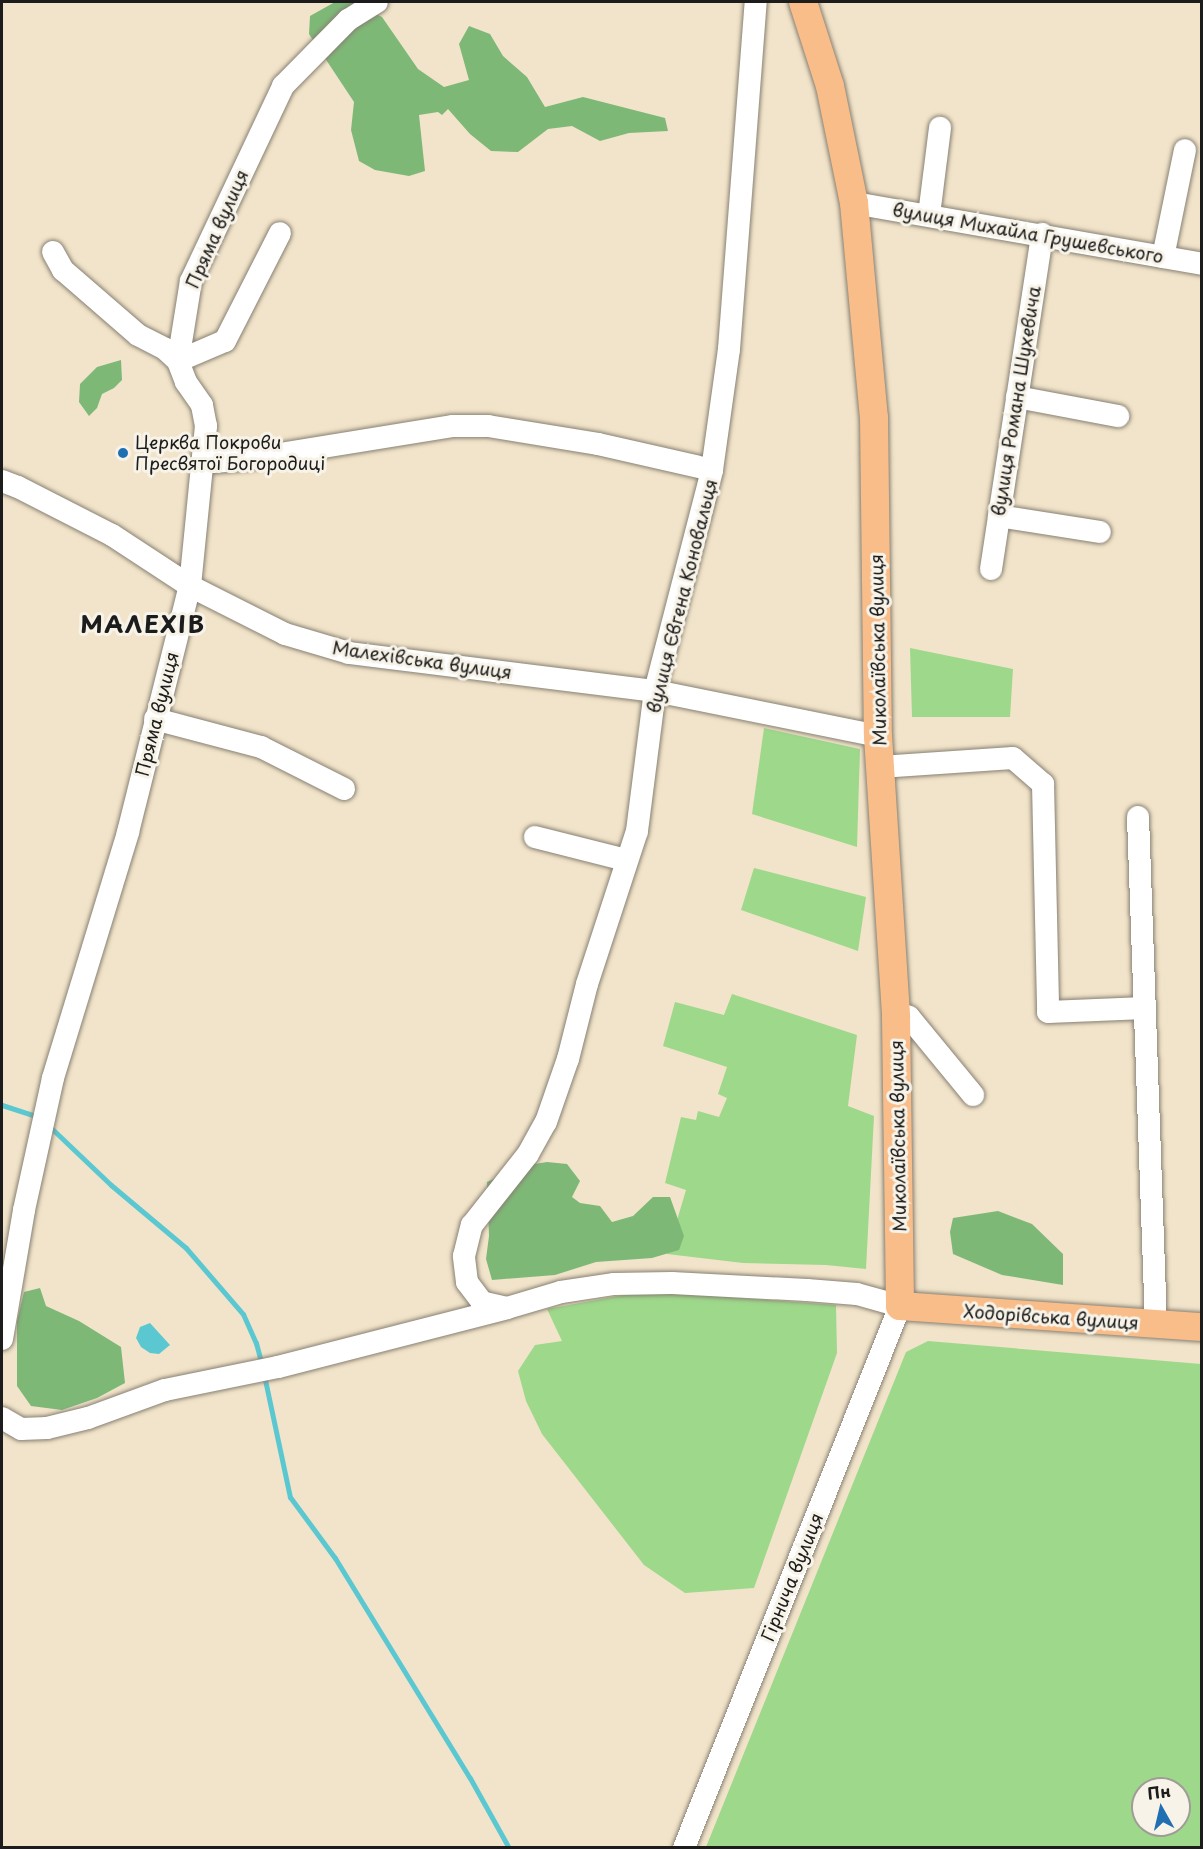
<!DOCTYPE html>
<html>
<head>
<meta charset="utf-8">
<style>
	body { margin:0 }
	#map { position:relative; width:1203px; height:1849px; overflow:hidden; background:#f2e4ca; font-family:"Playpen Sans",sans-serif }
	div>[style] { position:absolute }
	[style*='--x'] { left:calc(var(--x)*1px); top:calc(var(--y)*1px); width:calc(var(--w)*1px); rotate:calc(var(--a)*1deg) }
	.green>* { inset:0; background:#9ed88b }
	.forest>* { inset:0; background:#7eb877 }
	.water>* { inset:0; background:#5bc8d1 }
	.stream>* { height:5px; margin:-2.5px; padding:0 2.5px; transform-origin:2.5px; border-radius:2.5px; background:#5bc8d1 }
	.roads { filter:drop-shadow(0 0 2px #878073) drop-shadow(0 0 2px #878073) }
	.minor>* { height:22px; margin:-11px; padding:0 11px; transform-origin:11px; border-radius:11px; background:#fff }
	.major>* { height:28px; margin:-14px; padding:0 14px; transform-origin:14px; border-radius:14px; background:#f8bd89 }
	.dots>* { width:16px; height:16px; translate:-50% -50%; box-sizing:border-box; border:3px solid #f7f3e8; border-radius:50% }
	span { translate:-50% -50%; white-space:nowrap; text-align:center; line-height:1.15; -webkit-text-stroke:6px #f7f3e8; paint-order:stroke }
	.street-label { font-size:18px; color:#1c1c1c }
	.poi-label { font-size:18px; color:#1c1c1c }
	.left { translate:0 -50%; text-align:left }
	.district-label { font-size:24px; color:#1c1c1c; font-weight:700; letter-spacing:1.5px }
	.frame { position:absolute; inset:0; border:3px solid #1c1c1c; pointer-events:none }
	.north { position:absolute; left:1131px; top:1777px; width:60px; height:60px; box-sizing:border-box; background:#f7f3e8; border:2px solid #9f9d96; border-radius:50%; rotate:352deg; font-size:16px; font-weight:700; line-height:24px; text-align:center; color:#1c1c1c }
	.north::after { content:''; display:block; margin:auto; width:21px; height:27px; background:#1f6fb2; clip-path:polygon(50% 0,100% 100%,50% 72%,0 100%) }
</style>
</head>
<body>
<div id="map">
	<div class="green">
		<div style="clip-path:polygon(910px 648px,1013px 669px,1010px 717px,912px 717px)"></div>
		<div style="clip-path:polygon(764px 728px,860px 749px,857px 847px,752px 814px)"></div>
		<div style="clip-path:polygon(754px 868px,866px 897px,858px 951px,741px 910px)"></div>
		<div style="clip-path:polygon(732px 994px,857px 1035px,848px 1106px,874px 1116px,866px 1269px,826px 1265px,743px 1263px,667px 1254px,686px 1190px,665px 1183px,681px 1117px,696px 1120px,698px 1111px,719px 1117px,727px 1098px,718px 1094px,727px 1067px,663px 1046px,675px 1002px,724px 1015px)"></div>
		<div style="clip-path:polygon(646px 1291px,836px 1305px,837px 1353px,754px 1588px,685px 1593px,644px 1565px,542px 1434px,526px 1401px,518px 1371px,535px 1345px,562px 1341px,547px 1309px)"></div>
		<div style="clip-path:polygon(evenodd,928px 1341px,1201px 1364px,1201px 1847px,706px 1847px,906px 1352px,928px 1341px,1143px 1789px,1179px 1789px,1179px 1825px,1143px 1825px,1143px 1789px)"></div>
	</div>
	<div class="forest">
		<div style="clip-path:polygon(335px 2px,352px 2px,382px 17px,418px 69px,444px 87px,469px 80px,459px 44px,469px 26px,490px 34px,503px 56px,527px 77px,545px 107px,583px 97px,665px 118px,668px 131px,629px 133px,600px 141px,572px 126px,548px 129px,518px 152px,491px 151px,470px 134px,448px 109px,442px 115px,438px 112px,419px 115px,425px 171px,409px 176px,375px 170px,359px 161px,351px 130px,354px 102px,309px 34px,310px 16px)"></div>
		<div style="clip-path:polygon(121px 360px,122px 380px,114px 388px,102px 394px,97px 408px,89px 416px,79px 402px,80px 384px,97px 367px)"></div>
		<div style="clip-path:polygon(547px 1162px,567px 1164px,580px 1181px,572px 1197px,580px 1203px,600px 1206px,612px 1222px,633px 1216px,653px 1197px,670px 1197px,684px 1236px,679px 1250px,652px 1258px,596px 1262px,555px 1275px,492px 1280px,486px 1259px,489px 1236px,487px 1182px,522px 1166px)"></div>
		<div style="clip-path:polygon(998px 1211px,1032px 1224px,1063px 1254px,1063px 1285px,1002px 1275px,953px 1254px,950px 1232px,953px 1218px)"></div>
		<div style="clip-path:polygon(40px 1288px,46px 1306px,79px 1321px,121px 1347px,125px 1383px,97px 1398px,62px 1410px,31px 1406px,17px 1386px,17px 1321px,24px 1292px)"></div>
	</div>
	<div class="water">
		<div style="clip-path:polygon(150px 1323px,170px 1345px,159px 1354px,150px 1353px,141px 1347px,136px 1338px,140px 1327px)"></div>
	</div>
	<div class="stream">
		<div style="--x:2;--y:1105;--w:39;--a:18"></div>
		<div style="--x:48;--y:1125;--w:87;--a:43.6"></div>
		<div style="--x:111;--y:1185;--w:98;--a:40"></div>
		<div style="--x:186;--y:1248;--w:87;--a:49.2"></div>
		<div style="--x:243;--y:1314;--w:32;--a:66"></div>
		<div style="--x:256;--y:1343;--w:24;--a:75"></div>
		<div style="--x:264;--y:1375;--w:125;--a:78"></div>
		<div style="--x:290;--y:1497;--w:76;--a:53.6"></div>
		<div style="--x:335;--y:1558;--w:258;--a:58.5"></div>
		<div style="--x:470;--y:1778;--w:80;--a:60.9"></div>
	</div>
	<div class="roads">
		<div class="minor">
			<div style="--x:854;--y:203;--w:353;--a:9.9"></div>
			<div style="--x:929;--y:215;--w:88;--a:-82.8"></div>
			<div style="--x:53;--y:252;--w:21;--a:61"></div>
			<div style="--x:63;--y:270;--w:99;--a:40.9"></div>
			<div style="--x:138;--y:335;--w:30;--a:27"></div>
			<div style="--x:165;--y:349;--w:18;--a:43"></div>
			<div style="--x:178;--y:361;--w:51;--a:-23.1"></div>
			<div style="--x:225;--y:341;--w:121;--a:-63"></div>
			<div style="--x:1163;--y:257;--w:109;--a:-78.4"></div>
			<div style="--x:1017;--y:397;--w:103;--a:10.7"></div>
			<div style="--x:201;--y:463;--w:48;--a:-4.8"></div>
			<div style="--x:249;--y:459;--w:207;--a:-9.2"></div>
			<div style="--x:453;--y:426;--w:35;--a:0"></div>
			<div style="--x:488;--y:426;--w:111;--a:9.3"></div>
			<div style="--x:598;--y:444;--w:117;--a:12.8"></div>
			<div style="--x:2;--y:481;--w:17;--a:21"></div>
			<div style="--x:18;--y:487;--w:106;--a:27.1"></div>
			<div style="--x:112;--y:535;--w:93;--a:33.2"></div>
			<div style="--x:190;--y:586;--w:106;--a:26.8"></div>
			<div style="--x:285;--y:634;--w:67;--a:16.5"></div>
			<div style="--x:349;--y:653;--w:308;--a:7.1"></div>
			<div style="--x:655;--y:691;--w:227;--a:11.4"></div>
			<div style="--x:999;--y:516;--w:102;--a:9"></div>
			<div style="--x:991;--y:569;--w:339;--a:-81.3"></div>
			<div style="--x:155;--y:719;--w:110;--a:14.8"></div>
			<div style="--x:261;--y:747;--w:93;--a:26.8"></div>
			<div style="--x:880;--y:767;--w:133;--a:-3.9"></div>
			<div style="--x:1013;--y:758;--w:40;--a:41"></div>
			<div style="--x:1043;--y:784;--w:228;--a:88.7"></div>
			<div style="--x:1048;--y:1012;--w:97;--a:-2.4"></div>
			<div style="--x:1138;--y:817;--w:507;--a:87.97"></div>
			<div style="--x:535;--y:837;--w:94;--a:14.2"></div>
			<div style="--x:896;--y:1012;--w:14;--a:21"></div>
			<div style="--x:909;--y:1017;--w:101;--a:50.6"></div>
			<div style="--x:507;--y:1308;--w:26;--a:-167"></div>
			<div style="--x:482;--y:1302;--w:25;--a:-127"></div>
			<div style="--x:467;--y:1282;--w:26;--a:-97"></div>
			<div style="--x:464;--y:1256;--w:32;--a:-76"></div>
			<div style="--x:472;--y:1225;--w:90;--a:-51.7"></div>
			<div style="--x:528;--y:1154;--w:37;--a:-61"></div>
			<div style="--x:546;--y:1122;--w:67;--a:-70.8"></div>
			<div style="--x:568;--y:1059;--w:77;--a:-75.8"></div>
			<div style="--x:587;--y:984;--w:161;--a:-71.9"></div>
			<div style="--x:637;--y:831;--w:141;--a:-82.7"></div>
			<div style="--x:655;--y:691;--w:228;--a:-75.5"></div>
			<div style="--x:712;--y:470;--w:122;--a:-82"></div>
			<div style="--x:729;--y:349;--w:348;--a:-85.6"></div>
			<div style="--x:2;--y:1339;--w:131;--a:-80.3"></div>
			<div style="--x:24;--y:1210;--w:135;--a:-77.6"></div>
			<div style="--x:53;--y:1078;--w:257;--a:-73"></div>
			<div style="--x:128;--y:832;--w:254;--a:-75.9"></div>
			<div style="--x:190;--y:586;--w:161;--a:-84.3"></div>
			<div style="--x:206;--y:426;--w:21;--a:-101"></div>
			<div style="--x:202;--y:405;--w:28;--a:-125"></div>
			<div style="--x:186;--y:382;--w:22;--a:-111"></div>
			<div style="--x:178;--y:361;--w:81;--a:-80.8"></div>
			<div style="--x:191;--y:281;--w:216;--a:-64.7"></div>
			<div style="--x:283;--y:86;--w:93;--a:-45.4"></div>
			<div style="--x:348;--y:20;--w:34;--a:-32"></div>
			<div style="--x:2;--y:1418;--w:22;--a:30"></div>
			<div style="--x:21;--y:1429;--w:26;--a:-2"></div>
			<div style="--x:47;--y:1428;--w:42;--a:-13.7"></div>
			<div style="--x:88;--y:1418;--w:82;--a:-20"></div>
			<div style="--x:165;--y:1390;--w:115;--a:-11.5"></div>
			<div style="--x:278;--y:1367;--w:236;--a:-14.4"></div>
			<div style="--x:507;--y:1308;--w:56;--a:-16.5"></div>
			<div style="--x:561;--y:1292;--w:54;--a:-8.6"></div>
			<div style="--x:614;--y:1284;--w:58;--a:-1"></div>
			<div style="--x:672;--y:1283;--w:135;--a:3"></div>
			<div style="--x:807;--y:1290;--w:50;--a:4.6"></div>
			<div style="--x:857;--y:1294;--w:45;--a:15.6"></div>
			<div style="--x:900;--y:1306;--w:583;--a:111.73"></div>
		</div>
		<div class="major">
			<div style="--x:803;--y:2;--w:88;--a:72.2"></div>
			<div style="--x:830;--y:86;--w:119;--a:78.4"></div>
			<div style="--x:854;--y:203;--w:215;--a:84.7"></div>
			<div style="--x:874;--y:417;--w:319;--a:89.3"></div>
			<div style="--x:878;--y:736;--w:282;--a:86.3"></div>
			<div style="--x:896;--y:1017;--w:289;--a:89.2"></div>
			<div style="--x:900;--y:1306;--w:303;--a:4"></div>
		</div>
	</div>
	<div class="dots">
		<div style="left:123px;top:453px;background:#1f6fb2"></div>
	</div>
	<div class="street-label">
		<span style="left:217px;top:229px;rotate:-66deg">Пряма вулиця</span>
		<span style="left:1028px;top:233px;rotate:10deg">вулиця Михайла Грушевського</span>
		<span style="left:1016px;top:401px;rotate:-81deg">вулиця Романа Шухевича</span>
		<span style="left:682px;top:596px;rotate:-76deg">вулиця Євгена Коновальця</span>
		<span style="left:878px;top:650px;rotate:-91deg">Миколаївська вулиця</span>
		<span style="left:422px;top:660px;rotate:8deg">Малехівська вулиця</span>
		<span style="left:157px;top:714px;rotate:-76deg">Пряма вулиця</span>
		<span style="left:898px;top:1136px;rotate:-91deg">Миколаївська вулиця</span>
		<span style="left:1051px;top:1317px;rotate:4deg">Ходорівська вулиця</span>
		<span style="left:792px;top:1577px;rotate:-68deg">Гірнича вулиця</span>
	</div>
	<div class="poi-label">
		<span class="left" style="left:135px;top:453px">Церква Покрови<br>Пресвятої Богородиці</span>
	</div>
	<div class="district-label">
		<span style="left:143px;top:624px">МАЛЕХІВ</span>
	</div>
	<div class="frame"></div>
	<div class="north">Пн</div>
</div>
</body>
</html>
